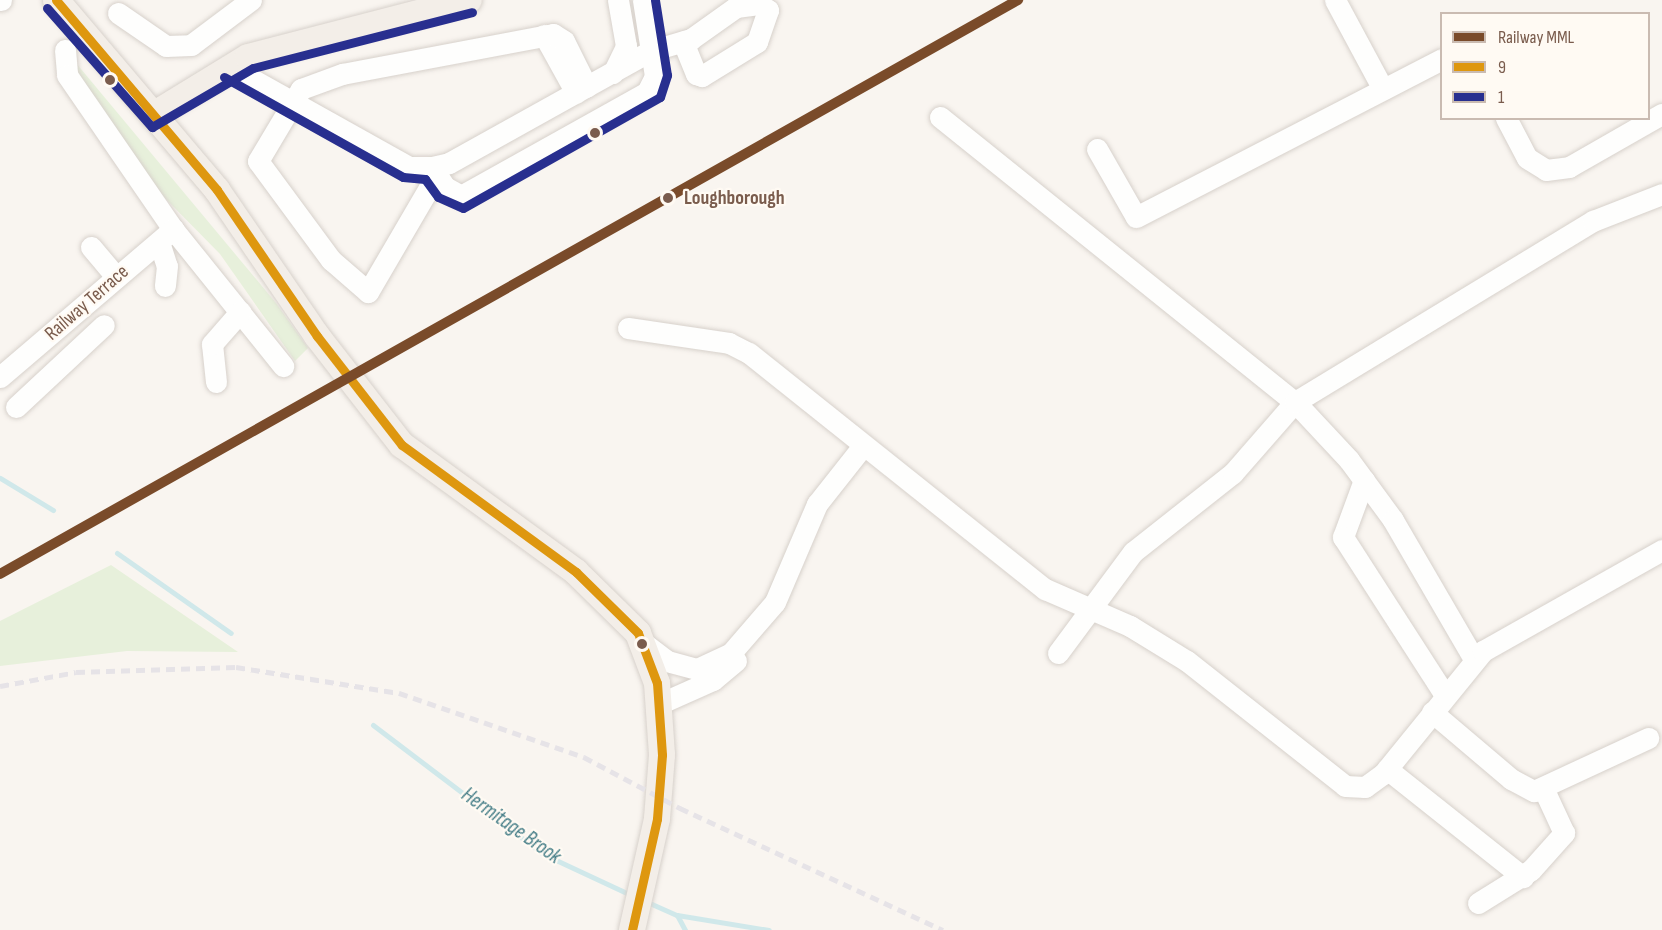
<!DOCTYPE html>
<html>
<head>
<meta charset="utf-8">
<style>
	body { margin:0 }
	#map { position:relative; width:1662px; height:930px; overflow:hidden; background:#f9f5f0; font-family:"Sofia Sans Condensed",sans-serif }
	div>[style] { position:absolute }
	[style*='--x'] { left:calc(var(--x)*1px); top:calc(var(--y)*1px); width:calc(var(--w)*1px); rotate:calc(var(--a)*1deg) }
	.green>* { inset:0; background:#e7f0db }
	.stream>* { height:5px; margin:-2.5px; padding:0 2.5px; transform-origin:2.5px; border-radius:2.5px; background:#d0e8ea }
	.roads { filter:drop-shadow(0 0 2px #d7d1cb) drop-shadow(0 0 2px #d7d1cb) }
	.minor>* { height:21px; margin:-10.5px; padding:0 10.5px; transform-origin:10.5px; border-radius:10.5px; background:#fefefd }
	.major>* { height:26px; margin:-13px; padding:0 13px; transform-origin:13px; border-radius:13px; background:#f3eee8 }
	.rail>* { height:4.5px; margin-top:-2.25px; transform-origin:0; background:repeating-linear-gradient(90deg,#e6e3e7 0 9px,transparent 0 15px) }
	.bus-1>* { height:9px; margin:-4.5px; padding:0 4.5px; transform-origin:4.5px; border-radius:4.5px; background:#de970f }
	.bus-2>* { height:9px; margin:-4.5px; padding:0 4.5px; transform-origin:4.5px; border-radius:4.5px; background:#282f8f }
	.rail-1>* { height:10px; margin:-5px; padding:0 5px; transform-origin:5px; border-radius:5px; background:#7a4b2a }
	.dots>* { width:16px; height:16px; translate:-50% -50%; box-sizing:border-box; border:3px solid #fffaf3; border-radius:50% }
	span { translate:-50% -50%; white-space:nowrap; text-align:center; line-height:1.15; -webkit-text-stroke:4.5px #fffaf3; paint-order:stroke }
	.stop-label { font-size:20px; color:#7a5c4d; font-weight:700 }
	.left { translate:0 -50%; text-align:left }
	.street-label { font-size:20px; color:#7a5c4d }
	.water-label { font-size:21px; color:#437c86; font-style:italic }
	.legend { position:absolute; left:1440px; top:12px; width:210px; height:108px; box-sizing:border-box; background:#fffaf3; border:2px solid #cabbb1; margin:0; padding:8px 10px; list-style:none; font-size:18px; color:#7a5c4d }
	.legend li { display:flex; align-items:center; gap:12px; height:30px }
	.legend b { width:30px; border:2px solid #cabbb1 }
</style>
</head>
<body>
<div id="map">
	<div class="green">
		<div style="clip-path:polygon(71px 57px,276px 303px,308px 348px,295px 361px,220px 254px,160px 193px,68px 66px)"></div>
		<div style="clip-path:polygon(111px 565px,238px 652px,127px 651px,0 666px,0 621px)"></div>
	</div>
	<div class="stream">
		<div style="--x:0;--y:478;--w:62;--a:31.1"></div>
		<div style="--x:117;--y:553;--w:139;--a:35.1"></div>
		<div style="--x:373;--y:725;--w:213;--a:37.2"></div>
		<div style="--x:543;--y:854;--w:97;--a:25"></div>
		<div style="--x:645;--y:901;--w:35;--a:24"></div>
		<div style="--x:677;--y:915;--w:17;--a:62"></div>
		<div style="--x:677;--y:915;--w:93;--a:9.3"></div>
	</div>
	<div class="roads">
		<div class="minor">
			<div style="--x:0;--y:0;--w:1;--a:0"></div>
			<div style="--x:1335;--y:0;--w:101;--a:61.7"></div>
			<div style="--x:118;--y:13;--w:58;--a:34.5"></div>
			<div style="--x:166;--y:46;--w:25;--a:-2"></div>
			<div style="--x:191;--y:45;--w:75;--a:-36.9"></div>
			<div style="--x:544;--y:35;--w:66;--a:61.1"></div>
			<div style="--x:65;--y:50;--w:25;--a:85"></div>
			<div style="--x:67;--y:75;--w:187;--a:55.5"></div>
			<div style="--x:173;--y:229;--w:176;--a:51.2"></div>
			<div style="--x:230;--y:67;--w:205;--a:29.2"></div>
			<div style="--x:409;--y:167;--w:23;--a:0"></div>
			<div style="--x:432;--y:167;--w:17;--a:-13"></div>
			<div style="--x:449;--y:163;--w:230;--a:-29.1"></div>
			<div style="--x:650;--y:51;--w:43;--a:-16.3"></div>
			<div style="--x:691;--y:39;--w:55;--a:-35.4"></div>
			<div style="--x:736;--y:7;--w:23;--a:-7"></div>
			<div style="--x:759;--y:4;--w:11;--a:34"></div>
			<div style="--x:768;--y:10;--w:34;--a:109"></div>
			<div style="--x:757;--y:42;--w:65;--a:148.3"></div>
			<div style="--x:702;--y:76;--w:6;--a:-162"></div>
			<div style="--x:696;--y:74;--w:35;--a:-112"></div>
			<div style="--x:613;--y:73;--w:30;--a:-64"></div>
			<div style="--x:626;--y:46;--w:47;--a:-99.9"></div>
			<div style="--x:940;--y:117;--w:455;--a:38.8"></div>
			<div style="--x:1295;--y:402;--w:79;--a:47"></div>
			<div style="--x:1349;--y:460;--w:74;--a:53.7"></div>
			<div style="--x:1393;--y:520;--w:161;--a:59.8"></div>
			<div style="--x:1506;--y:118;--w:45;--a:62.3"></div>
			<div style="--x:1527;--y:158;--w:22;--a:32"></div>
			<div style="--x:1546;--y:170;--w:23;--a:-7"></div>
			<div style="--x:1569;--y:167;--w:107;--a:-29.7"></div>
			<div style="--x:1097;--y:149;--w:78;--a:60.2"></div>
			<div style="--x:1136;--y:217;--w:344;--a:-27.3"></div>
			<div style="--x:432;--y:167;--w:19;--a:96"></div>
			<div style="--x:430;--y:186;--w:123;--a:120.3"></div>
			<div style="--x:368;--y:292;--w:49;--a:-139.1"></div>
			<div style="--x:331;--y:260;--w:123;--a:-126.4"></div>
			<div style="--x:258;--y:161;--w:84;--a:-59.2"></div>
			<div style="--x:301;--y:89;--w:44;--a:-20.1"></div>
			<div style="--x:342;--y:74;--w:215;--a:-10.7"></div>
			<div style="--x:553;--y:34;--w:13;--a:32"></div>
			<div style="--x:564;--y:41;--w:51;--a:63.4"></div>
			<div style="--x:432;--y:167;--w:24;--a:57"></div>
			<div style="--x:445;--y:187;--w:18;--a:29"></div>
			<div style="--x:461;--y:196;--w:213;--a:-29.2"></div>
			<div style="--x:647;--y:92;--w:18;--a:-63"></div>
			<div style="--x:655;--y:76;--w:77;--a:-99"></div>
			<div style="--x:159;--y:242;--w:25;--a:72"></div>
			<div style="--x:167;--y:266;--w:20;--a:96"></div>
			<div style="--x:91;--y:247;--w:38;--a:50"></div>
			<div style="--x:628;--y:328;--w:102;--a:8.4"></div>
			<div style="--x:729;--y:343;--w:22;--a:27"></div>
			<div style="--x:749;--y:353;--w:379;--a:38.6"></div>
			<div style="--x:1045;--y:589;--w:93;--a:23.5"></div>
			<div style="--x:1130;--y:626;--w:67;--a:31.6"></div>
			<div style="--x:1187;--y:661;--w:201;--a:38.3"></div>
			<div style="--x:1345;--y:786;--w:20;--a:3"></div>
			<div style="--x:1365;--y:787;--w:22;--a:-36"></div>
			<div style="--x:1383;--y:774;--w:159;--a:-50.9"></div>
			<div style="--x:1483;--y:651;--w:206;--a:-29.4"></div>
			<div style="--x:0;--y:377;--w:228;--a:-40.5"></div>
			<div style="--x:216;--y:382;--w:38;--a:-96"></div>
			<div style="--x:212;--y:344;--w:43;--a:-48.8"></div>
			<div style="--x:16;--y:407;--w:120;--a:-43"></div>
			<div style="--x:1364;--y:480;--w:61;--a:110.2"></div>
			<div style="--x:1343;--y:537;--w:188;--a:57.2"></div>
			<div style="--x:642;--y:642;--w:31;--a:37"></div>
			<div style="--x:667;--y:661;--w:31;--a:15"></div>
			<div style="--x:697;--y:669;--w:38;--a:-25"></div>
			<div style="--x:731;--y:653;--w:67;--a:-49.2"></div>
			<div style="--x:775;--y:602;--w:107;--a:-66.8"></div>
			<div style="--x:817;--y:504;--w:73;--a:-51.7"></div>
			<div style="--x:1058;--y:653;--w:126;--a:-53.4"></div>
			<div style="--x:1133;--y:552;--w:127;--a:-38.3"></div>
			<div style="--x:1233;--y:473;--w:94;--a:-48.9"></div>
			<div style="--x:1295;--y:402;--w:349;--a:-31.3"></div>
			<div style="--x:1593;--y:221;--w:74;--a:-21.4"></div>
			<div style="--x:659;--y:704;--w:59;--a:-24"></div>
			<div style="--x:713;--y:680;--w:30;--a:-40"></div>
			<div style="--x:1432;--y:712;--w:104;--a:40.3"></div>
			<div style="--x:1511;--y:779;--w:26;--a:28"></div>
			<div style="--x:1534;--y:791;--w:126;--a:-24.9"></div>
			<div style="--x:1387;--y:769;--w:174;--a:38.5"></div>
			<div style="--x:1478;--y:903;--w:62;--a:-31.9"></div>
			<div style="--x:1531;--y:870;--w:50;--a:-48.3"></div>
			<div style="--x:1564;--y:833;--w:47;--a:-114.9"></div>
		</div>
		<div class="major">
			<div style="--x:56;--y:0;--w:249;--a:49.7"></div>
			<div style="--x:217;--y:190;--w:177;--a:55.6"></div>
			<div style="--x:317;--y:336;--w:138;--a:52.1"></div>
			<div style="--x:402;--y:445;--w:215;--a:36.1"></div>
			<div style="--x:576;--y:572;--w:87;--a:44.5"></div>
			<div style="--x:638;--y:633;--w:53;--a:69.2"></div>
			<div style="--x:657;--y:683;--w:72;--a:86"></div>
			<div style="--x:662;--y:755;--w:64;--a:94.5"></div>
			<div style="--x:657;--y:819;--w:114;--a:102.7"></div>
			<div style="--x:153;--y:115;--w:111;--a:-31.4"></div>
			<div style="--x:248;--y:57;--w:228;--a:-14.5"></div>
		</div>
	</div>
	<div class="rail">
		<div style="--x:0;--y:686;--w:77;--a:-10.4"></div>
		<div style="--x:76;--y:672;--w:160;--a:-1.8"></div>
		<div style="--x:236;--y:667;--w:165;--a:9.1"></div>
		<div style="--x:399;--y:693;--w:196;--a:19.1"></div>
		<div style="--x:584;--y:757;--w:109;--a:28"></div>
		<div style="--x:680;--y:808;--w:290;--a:24.9"></div>
	</div>
	<div class="bus-1">
		<div style="--x:56;--y:0;--w:249;--a:49.7"></div>
		<div style="--x:217;--y:190;--w:177;--a:55.6"></div>
		<div style="--x:317;--y:336;--w:138;--a:52.1"></div>
		<div style="--x:402;--y:445;--w:215;--a:36.1"></div>
		<div style="--x:576;--y:572;--w:87;--a:44.5"></div>
		<div style="--x:638;--y:633;--w:53;--a:69.2"></div>
		<div style="--x:657;--y:683;--w:72;--a:86"></div>
		<div style="--x:662;--y:755;--w:64;--a:94.5"></div>
		<div style="--x:657;--y:819;--w:114;--a:102.7"></div>
	</div>
	<div class="bus-2">
		<div style="--x:47;--y:8;--w:159;--a:48.6"></div>
		<div style="--x:152;--y:127;--w:117;--a:-30.3"></div>
		<div style="--x:253;--y:68;--w:226;--a:-14.3"></div>
		<div style="--x:224;--y:77;--w:205;--a:29.2"></div>
		<div style="--x:403;--y:177;--w:22;--a:5"></div>
		<div style="--x:425;--y:179;--w:22;--a:54"></div>
		<div style="--x:438;--y:197;--w:27;--a:24"></div>
		<div style="--x:463;--y:208;--w:226;--a:-29.4"></div>
		<div style="--x:660;--y:97;--w:23;--a:-72"></div>
		<div style="--x:667;--y:75;--w:76;--a:-99.1"></div>
	</div>
	<div class="rail-1">
		<div style="--x:0;--y:574;--w:1169;--a:-29.42"></div>
	</div>
	<div class="dots">
		<div style="left:110px;top:80px;background:#7a5c4d"></div>
		<div style="left:595px;top:133px;background:#7a5c4d"></div>
		<div style="left:668px;top:198px;background:#7a5c4d"></div>
		<div style="left:642px;top:644px;background:#7a5c4d"></div>
	</div>
	<div class="stop-label">
		<span class="left" style="left:684px;top:198px">Loughborough</span>
	</div>
	<div class="street-label">
		<span style="left:87px;top:303px;rotate:-41deg">Railway Terrace</span>
	</div>
	<div class="water-label">
		<span style="left:511px;top:826px;rotate:35deg">Hermitage Brook</span>
	</div>
	<ul class="legend">
	<li><b style="height:8px;background:#7a4b2a"></b>Railway MML</li>
	<li><b style="height:8px;background:#de970f"></b>9</li>
	<li><b style="height:8px;background:#282f8f"></b>1</li>
	</ul>
</div>
</body>
</html>
